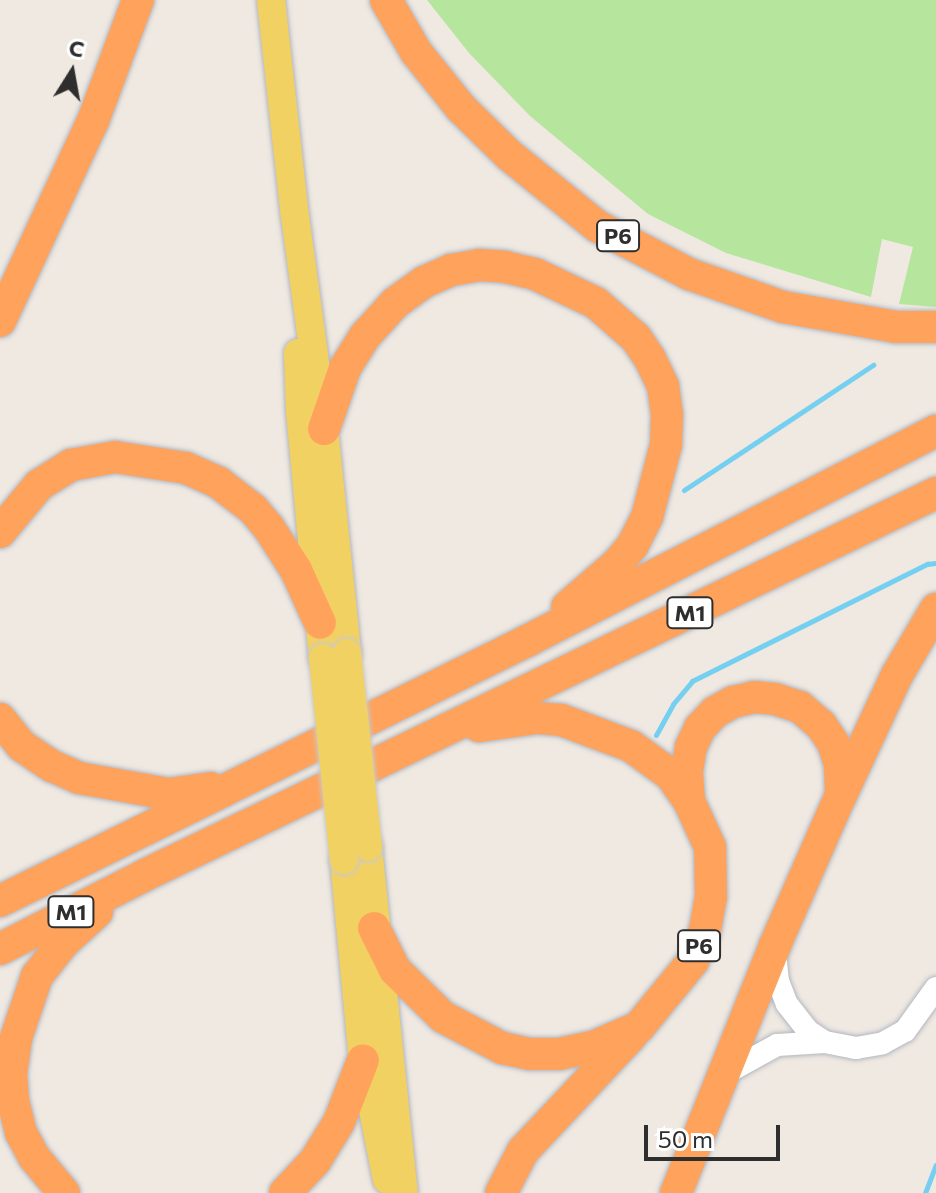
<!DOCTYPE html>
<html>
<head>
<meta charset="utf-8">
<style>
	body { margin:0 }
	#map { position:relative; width:936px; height:1193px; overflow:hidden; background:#efe9e1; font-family:Commissioner,sans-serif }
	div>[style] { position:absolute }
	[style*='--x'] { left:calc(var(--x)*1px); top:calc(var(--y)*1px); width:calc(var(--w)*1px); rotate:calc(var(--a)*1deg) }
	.green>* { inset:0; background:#b6e59e }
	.stream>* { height:5px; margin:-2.5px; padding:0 2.5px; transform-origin:2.5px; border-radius:2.5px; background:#75cff0 }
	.roads { filter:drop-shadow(0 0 2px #b4b7c1) drop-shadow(0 0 2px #b4b7c1) }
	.minor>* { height:22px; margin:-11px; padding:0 11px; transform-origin:11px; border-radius:11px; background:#fff }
	.major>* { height:28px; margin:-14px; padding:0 14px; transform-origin:14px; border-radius:14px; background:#f2d163 }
	.highway>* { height:32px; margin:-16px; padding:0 16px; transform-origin:16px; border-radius:16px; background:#ffa35c }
	.bridges { filter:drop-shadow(0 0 2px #c9c9c9) drop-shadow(0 0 2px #c9c9c9) }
	.major-bridge>* { height:28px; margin:-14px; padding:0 14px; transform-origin:14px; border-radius:14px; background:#f2d163 }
	span { translate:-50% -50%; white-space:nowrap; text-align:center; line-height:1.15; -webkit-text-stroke:6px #fff; paint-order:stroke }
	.shield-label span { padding:2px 6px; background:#fff; border:2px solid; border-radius:6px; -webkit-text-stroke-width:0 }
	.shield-label { font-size:22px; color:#2e2e2e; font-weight:700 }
	.north { position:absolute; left:32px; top:32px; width:80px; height:80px; -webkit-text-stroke:6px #fff; paint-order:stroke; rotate:11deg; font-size:22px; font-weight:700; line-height:32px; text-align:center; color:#2e2e2e }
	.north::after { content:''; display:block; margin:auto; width:28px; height:36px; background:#2e2e2e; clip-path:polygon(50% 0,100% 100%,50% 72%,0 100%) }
	.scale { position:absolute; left:644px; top:1125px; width:136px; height:36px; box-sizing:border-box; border:4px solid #2e2e2e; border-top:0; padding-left:10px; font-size:24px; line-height:28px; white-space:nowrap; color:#2e2e2e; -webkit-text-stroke:6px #fff; paint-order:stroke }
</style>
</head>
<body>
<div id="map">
	<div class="green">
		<div style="clip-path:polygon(427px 0,936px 0,936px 307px,899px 304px,913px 247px,882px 239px,871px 297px,726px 253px,648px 214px,530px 116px,469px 53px)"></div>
	</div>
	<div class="stream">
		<div style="--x:684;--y:490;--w:227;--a:-33.5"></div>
		<div style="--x:656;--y:735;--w:35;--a:-61"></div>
		<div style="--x:673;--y:704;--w:30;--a:-50"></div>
		<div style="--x:692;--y:681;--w:263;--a:-26.5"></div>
		<div style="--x:927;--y:564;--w:9;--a:-6"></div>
		<div style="--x:925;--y:1193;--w:30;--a:-69"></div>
	</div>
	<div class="roads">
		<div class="minor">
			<div style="--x:775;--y:953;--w:28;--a:84"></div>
			<div style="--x:778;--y:981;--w:25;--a:69"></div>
			<div style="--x:787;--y:1004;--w:34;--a:52"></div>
			<div style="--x:808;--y:1031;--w:20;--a:33"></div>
			<div style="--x:726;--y:1073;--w:58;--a:-28.8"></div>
			<div style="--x:777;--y:1045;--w:48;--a:-3.6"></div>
			<div style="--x:825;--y:1042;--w:32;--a:11"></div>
			<div style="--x:856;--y:1048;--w:27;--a:-10"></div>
			<div style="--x:883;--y:1043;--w:25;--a:-29"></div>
			<div style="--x:905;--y:1031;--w:53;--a:-54.2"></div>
		</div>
		<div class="major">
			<div style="--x:271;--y:0;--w:217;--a:83.7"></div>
			<div style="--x:295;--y:216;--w:215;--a:82.2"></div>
			<div style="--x:324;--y:429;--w:225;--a:84.1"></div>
			<div style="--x:298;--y:353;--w:58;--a:88"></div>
			<div style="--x:300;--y:411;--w:248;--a:84.7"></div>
			<div style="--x:368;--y:847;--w:348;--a:84.1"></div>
			<div style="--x:344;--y:860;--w:201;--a:84.6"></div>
			<div style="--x:363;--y:1060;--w:122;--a:78.7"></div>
		</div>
		<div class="highway">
			<div style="--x:386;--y:0;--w:60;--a:60"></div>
			<div style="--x:416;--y:52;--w:72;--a:51.2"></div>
			<div style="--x:461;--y:108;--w:67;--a:44.4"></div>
			<div style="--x:509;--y:155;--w:113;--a:38.9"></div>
			<div style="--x:597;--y:226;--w:104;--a:27.6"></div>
			<div style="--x:689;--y:274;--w:100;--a:19.3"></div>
			<div style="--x:783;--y:307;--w:115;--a:10"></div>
			<div style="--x:896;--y:327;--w:40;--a:0"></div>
			<div style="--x:0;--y:321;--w:221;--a:-65.1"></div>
			<div style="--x:93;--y:121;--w:129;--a:-69.6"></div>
			<div style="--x:324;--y:429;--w:65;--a:-71"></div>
			<div style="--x:345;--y:368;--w:38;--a:-58"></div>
			<div style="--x:365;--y:336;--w:45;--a:-47.7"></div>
			<div style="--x:395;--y:303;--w:36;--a:-36"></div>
			<div style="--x:424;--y:282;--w:30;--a:-24"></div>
			<div style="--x:451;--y:270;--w:28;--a:-10"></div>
			<div style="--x:479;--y:265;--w:26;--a:4"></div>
			<div style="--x:505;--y:267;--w:31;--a:13"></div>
			<div style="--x:535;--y:274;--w:68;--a:25.4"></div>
			<div style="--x:596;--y:303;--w:53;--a:41.2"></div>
			<div style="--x:636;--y:338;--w:25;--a:56"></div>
			<div style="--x:650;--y:359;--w:30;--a:64"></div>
			<div style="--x:663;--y:386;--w:29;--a:82"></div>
			<div style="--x:667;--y:415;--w:30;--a:92"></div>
			<div style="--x:666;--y:445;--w:74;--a:104.8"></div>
			<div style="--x:647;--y:517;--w:31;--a:117"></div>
			<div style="--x:633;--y:545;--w:23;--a:130"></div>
			<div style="--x:618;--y:563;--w:67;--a:139.2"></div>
			<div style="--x:0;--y:532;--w:61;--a:-50.3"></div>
			<div style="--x:39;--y:485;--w:38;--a:-32"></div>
			<div style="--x:71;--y:465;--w:45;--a:-10.3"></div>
			<div style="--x:115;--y:457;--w:72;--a:8.8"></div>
			<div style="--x:186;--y:468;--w:36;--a:24"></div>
			<div style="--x:219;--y:483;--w:43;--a:37.4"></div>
			<div style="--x:253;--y:509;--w:25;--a:50"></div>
			<div style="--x:269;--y:528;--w:50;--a:57.3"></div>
			<div style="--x:296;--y:570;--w:58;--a:65.6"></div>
			<div style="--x:0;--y:719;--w:35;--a:51"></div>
			<div style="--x:22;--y:746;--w:36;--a:34"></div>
			<div style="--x:52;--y:766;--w:30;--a:24"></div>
			<div style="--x:79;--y:778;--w:91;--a:10.1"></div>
			<div style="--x:169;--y:794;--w:42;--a:-8.1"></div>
			<div style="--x:689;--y:801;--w:30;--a:-94"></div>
			<div style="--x:687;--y:771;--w:24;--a:-81"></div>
			<div style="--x:691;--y:747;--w:21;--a:-65"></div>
			<div style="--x:700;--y:728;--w:22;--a:-47"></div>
			<div style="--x:715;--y:712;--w:21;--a:-29"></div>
			<div style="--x:733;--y:702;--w:22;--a:-13"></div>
			<div style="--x:754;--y:697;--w:21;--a:5"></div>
			<div style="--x:775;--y:699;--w:26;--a:18"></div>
			<div style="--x:800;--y:707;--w:28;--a:41"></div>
			<div style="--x:821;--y:725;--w:22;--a:56"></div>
			<div style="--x:833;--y:743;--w:23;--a:72"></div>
			<div style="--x:840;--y:765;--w:30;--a:88"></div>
			<div style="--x:0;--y:901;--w:590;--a:-26.26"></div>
			<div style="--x:529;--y:640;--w:458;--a:-27.2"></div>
			<div style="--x:374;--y:928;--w:47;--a:63.4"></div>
			<div style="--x:395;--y:970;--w:67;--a:44.4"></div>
			<div style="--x:443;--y:1017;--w:67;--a:27.7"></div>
			<div style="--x:502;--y:1048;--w:29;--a:12"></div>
			<div style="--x:530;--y:1054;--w:29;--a:0"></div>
			<div style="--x:559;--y:1054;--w:35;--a:-12"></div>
			<div style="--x:593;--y:1047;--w:50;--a:-23.5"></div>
			<div style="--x:639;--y:1027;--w:85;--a:-50.7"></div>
			<div style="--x:693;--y:961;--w:33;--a:-69"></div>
			<div style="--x:705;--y:930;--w:34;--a:-80"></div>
			<div style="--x:711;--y:897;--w:50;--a:-91.1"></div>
			<div style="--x:710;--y:847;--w:51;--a:-114.5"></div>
			<div style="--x:689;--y:801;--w:32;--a:-125"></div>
			<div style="--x:671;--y:775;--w:49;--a:-144.1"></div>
			<div style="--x:631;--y:746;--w:75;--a:-159.6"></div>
			<div style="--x:561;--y:720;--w:24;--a:-175"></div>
			<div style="--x:537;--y:718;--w:59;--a:172.1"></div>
			<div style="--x:0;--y:949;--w:161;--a:-27"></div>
			<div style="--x:143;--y:876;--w:881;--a:-25.78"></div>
			<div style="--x:64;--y:1193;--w:47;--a:-129.8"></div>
			<div style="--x:34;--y:1157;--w:27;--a:-118"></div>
			<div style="--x:21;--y:1133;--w:33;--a:-104"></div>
			<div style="--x:13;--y:1101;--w:27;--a:-94"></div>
			<div style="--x:11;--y:1074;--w:36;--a:-82"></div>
			<div style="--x:16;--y:1038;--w:65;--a:-71.3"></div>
			<div style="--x:37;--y:976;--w:42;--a:-51.8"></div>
			<div style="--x:63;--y:943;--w:46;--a:-42.4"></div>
			<div style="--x:285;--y:1193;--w:44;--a:-46.8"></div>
			<div style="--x:315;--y:1161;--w:46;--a:-58.4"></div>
			<div style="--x:339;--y:1122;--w:66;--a:-68.8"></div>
			<div style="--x:501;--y:1193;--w:47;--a:-62.4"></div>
			<div style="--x:523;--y:1151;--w:159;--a:-46.8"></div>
			<div style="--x:676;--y:1193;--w:267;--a:-68.2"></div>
			<div style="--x:775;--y:945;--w:164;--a:-66.3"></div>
			<div style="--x:841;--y:795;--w:132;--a:-65"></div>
			<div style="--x:897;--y:675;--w:77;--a:-59.4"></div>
		</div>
	</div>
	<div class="bridges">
		<div class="major-bridge">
			<div style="--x:347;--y:653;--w:195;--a:83.8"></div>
			<div style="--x:323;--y:658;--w:203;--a:84.1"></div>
		</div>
	</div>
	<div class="shield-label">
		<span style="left:618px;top:236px">Р6</span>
		<span style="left:690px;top:613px">М1</span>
		<span style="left:71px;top:912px">М1</span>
		<span style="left:699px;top:946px">Р6</span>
	</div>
	<div class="north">С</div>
	<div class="scale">50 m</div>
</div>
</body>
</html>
